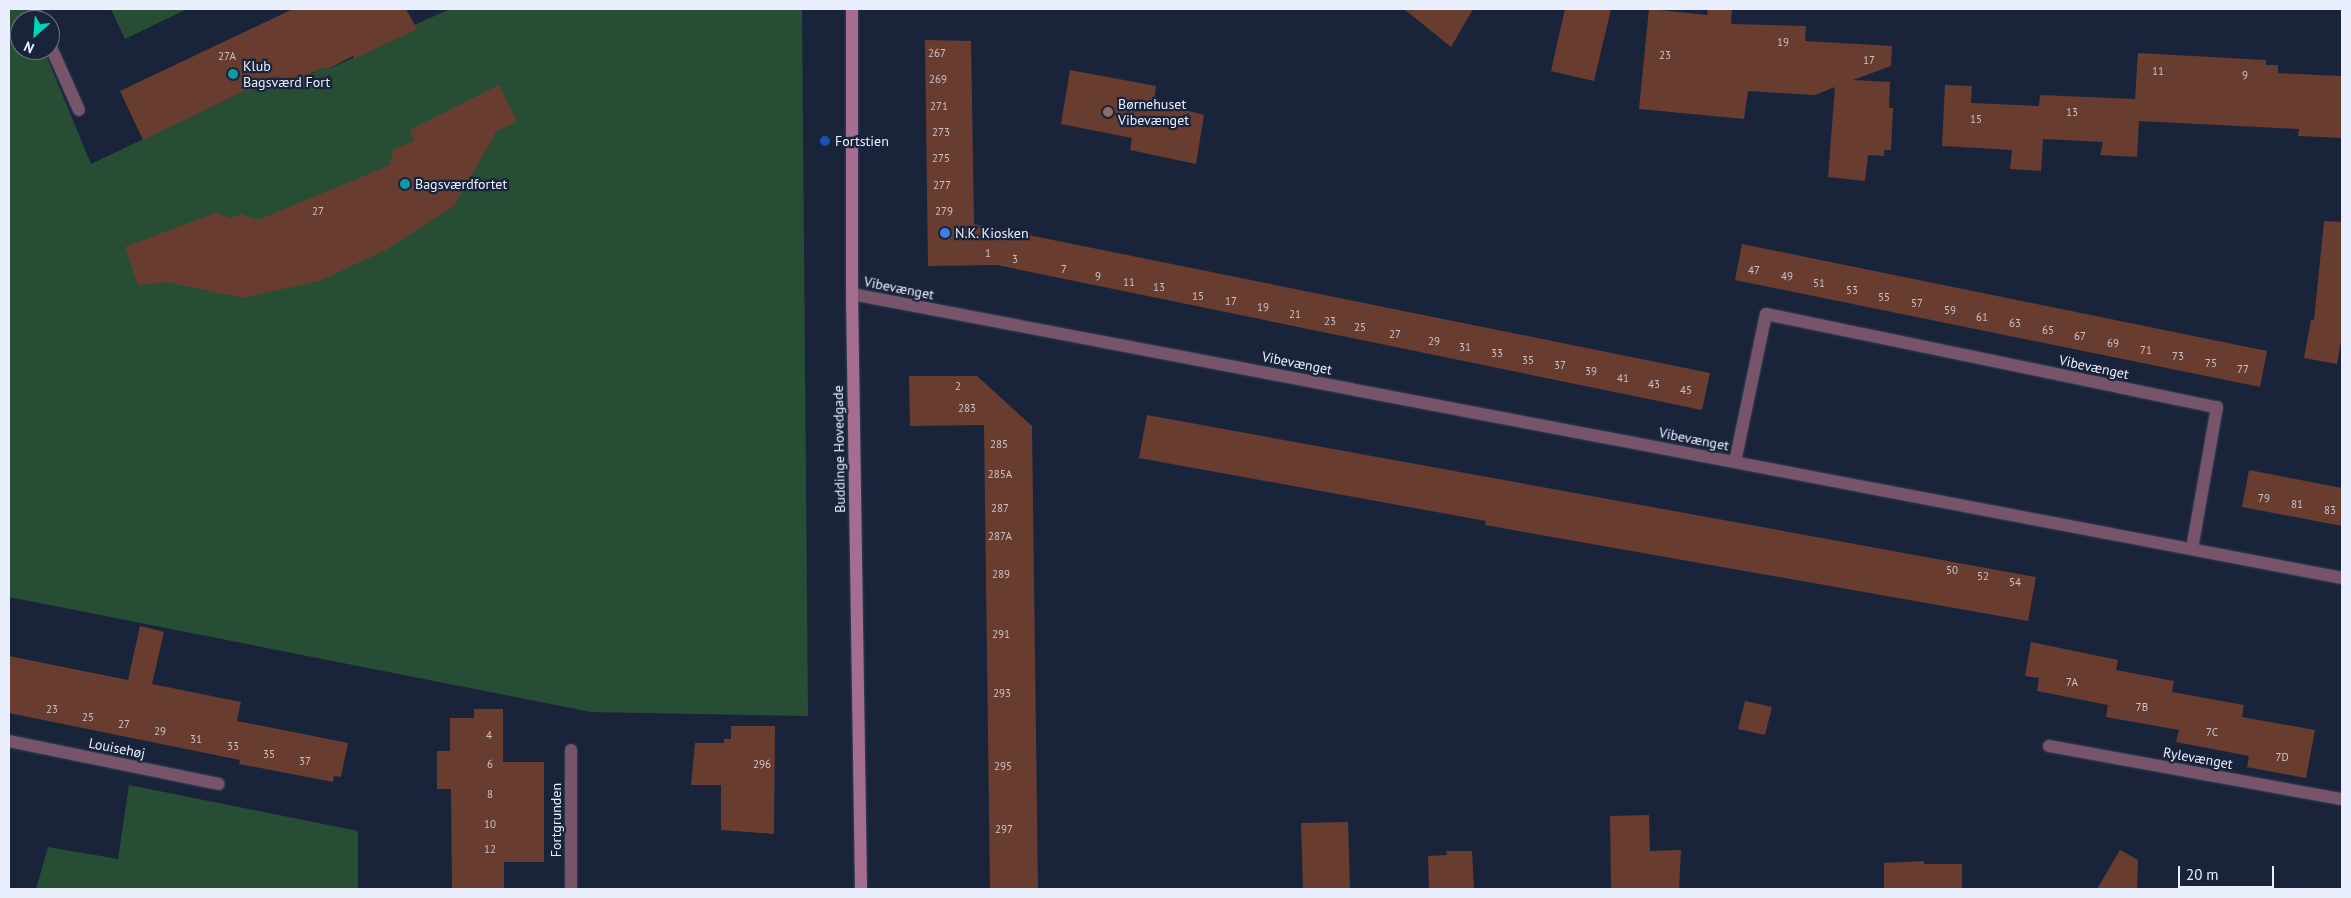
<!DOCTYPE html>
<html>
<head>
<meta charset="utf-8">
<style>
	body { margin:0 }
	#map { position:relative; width:2351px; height:898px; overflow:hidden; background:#19243b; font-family:"PT Sans",sans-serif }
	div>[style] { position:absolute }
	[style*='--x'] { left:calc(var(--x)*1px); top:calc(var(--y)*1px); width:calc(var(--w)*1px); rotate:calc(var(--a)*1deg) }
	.green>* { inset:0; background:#274e35 }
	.building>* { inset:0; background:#683d30 }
	.roads { filter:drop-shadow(0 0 1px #364056) drop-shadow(0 0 1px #364056) }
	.lane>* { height:12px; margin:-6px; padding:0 6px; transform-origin:6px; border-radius:6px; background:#77546a }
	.street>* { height:12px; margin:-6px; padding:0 6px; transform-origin:6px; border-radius:6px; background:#77546a }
	.secondary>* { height:12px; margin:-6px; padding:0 6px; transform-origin:6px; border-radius:6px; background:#a56e91 }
	.dots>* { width:14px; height:14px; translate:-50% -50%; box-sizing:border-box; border:2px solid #19243b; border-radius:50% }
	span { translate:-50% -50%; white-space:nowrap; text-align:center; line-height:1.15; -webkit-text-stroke:4.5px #19243b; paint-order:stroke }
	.number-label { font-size:11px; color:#c9c2c9 }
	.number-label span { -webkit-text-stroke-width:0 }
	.poi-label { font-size:14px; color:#e9effc }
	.left { translate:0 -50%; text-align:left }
	.street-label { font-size:14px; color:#e9effc }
	.frame { position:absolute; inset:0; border:10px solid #e9effc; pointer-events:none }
	.north { position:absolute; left:10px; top:10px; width:50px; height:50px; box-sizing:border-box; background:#19243b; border:1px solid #6c7588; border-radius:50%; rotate:206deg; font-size:14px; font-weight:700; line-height:20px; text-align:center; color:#e9effc }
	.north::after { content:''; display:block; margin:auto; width:18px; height:22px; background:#00d5b7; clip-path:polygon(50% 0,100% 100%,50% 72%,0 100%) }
	.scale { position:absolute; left:2178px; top:866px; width:96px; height:22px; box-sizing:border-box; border:2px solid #e9effc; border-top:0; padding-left:6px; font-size:15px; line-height:18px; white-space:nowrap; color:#e9effc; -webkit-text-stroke:4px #19243b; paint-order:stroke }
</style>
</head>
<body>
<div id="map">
	<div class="green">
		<div style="clip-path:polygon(9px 9px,27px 9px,32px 20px,20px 20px,20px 50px,44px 50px,91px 164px,276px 76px,282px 87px,315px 72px,322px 62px,326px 70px,383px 45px,381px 40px,450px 9px,802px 9px,808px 716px,591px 712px,9px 597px)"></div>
		<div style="clip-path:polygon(111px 9px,187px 9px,125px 39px)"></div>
		<div style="clip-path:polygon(129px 785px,358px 831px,358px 889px,36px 889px,48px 847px,118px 859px)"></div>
	</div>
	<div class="building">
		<div style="clip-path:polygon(293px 9px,406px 9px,417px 29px,354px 59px,353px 56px,326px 70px,324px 67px,282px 87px,276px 76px,143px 140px,120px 91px)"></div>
		<div style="clip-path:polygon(1404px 9px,1473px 9px,1451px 47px)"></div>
		<div style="clip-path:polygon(1565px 9px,1611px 9px,1594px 81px,1551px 71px)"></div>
		<div style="clip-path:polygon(1649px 9px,1707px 15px,1708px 9px,1732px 9px,1731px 24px,1806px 26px,1805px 41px,1892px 46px,1891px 66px,1853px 80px,1890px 82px,1889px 108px,1893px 108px,1891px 150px,1884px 150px,1884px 156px,1868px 155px,1865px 181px,1828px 177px,1835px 87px,1815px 95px,1748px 91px,1744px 119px,1639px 109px)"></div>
		<div style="clip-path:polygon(925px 40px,971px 41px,974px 224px,1710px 373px,1702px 410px,997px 265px,928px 266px)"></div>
		<div style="clip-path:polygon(2138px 53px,2266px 60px,2266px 65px,2278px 65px,2278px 73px,2342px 76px,2342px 138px,2298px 136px,2299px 129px,2139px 121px,2137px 157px,2100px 155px,2103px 142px,2043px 139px,2041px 171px,2010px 169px,2012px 150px,1942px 146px,1945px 85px,1972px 86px,1971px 103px,2039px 106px,2040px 95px,2135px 99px)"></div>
		<div style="clip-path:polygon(1070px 70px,1156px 86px,1154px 102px,1204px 115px,1196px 164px,1130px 150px,1132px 138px,1061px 124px)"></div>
		<div style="clip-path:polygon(499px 85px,517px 121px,496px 132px,454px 206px,384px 251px,319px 281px,243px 298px,167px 282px,138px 285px,125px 247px,215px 213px,231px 218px,241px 214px,258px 220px,390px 165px,393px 150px,414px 141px,410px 130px)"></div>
		<div style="clip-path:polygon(2324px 221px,2342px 222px,2342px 335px,2337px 364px,2304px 358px,2311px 320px,2314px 320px)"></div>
		<div style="clip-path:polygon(1742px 244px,2267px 351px,2260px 387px,1735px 280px)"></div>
		<div style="clip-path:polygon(909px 376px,977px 376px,1032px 426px,1038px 889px,990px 889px,984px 425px,910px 426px)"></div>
		<div style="clip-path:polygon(1147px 415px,2036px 577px,2028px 621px,1485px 525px,1486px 521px,1139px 458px)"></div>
		<div style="clip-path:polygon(2249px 470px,2342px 488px,2342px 526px,2242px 507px)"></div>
		<div style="clip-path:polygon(140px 626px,164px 632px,152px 684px,241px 702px,237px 721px,348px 743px,341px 777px,334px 776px,333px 782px,239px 764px,240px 760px,9px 713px,9px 656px,128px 680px)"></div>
		<div style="clip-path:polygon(2031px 642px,2118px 660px,2116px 670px,2174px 681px,2172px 692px,2244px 705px,2242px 717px,2315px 730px,2306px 778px,2247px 767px,2249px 756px,2176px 742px,2179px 730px,2106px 717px,2108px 705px,2037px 691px,2039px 678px,2025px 676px)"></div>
		<div style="clip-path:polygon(1745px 701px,1772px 707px,1765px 735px,1738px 729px)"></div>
		<div style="clip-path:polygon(474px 709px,503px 709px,503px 762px,544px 762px,544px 862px,504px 862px,504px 889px,452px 889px,451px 789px,437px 789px,437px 751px,450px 751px,450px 718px,474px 718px)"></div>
		<div style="clip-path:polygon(731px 726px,775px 726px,774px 834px,721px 830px,721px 785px,691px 785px,695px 743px,724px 743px,724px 739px,731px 739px)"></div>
		<div style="clip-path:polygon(1649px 815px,1650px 851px,1681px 850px,1679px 889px,1611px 889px,1610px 816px)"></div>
		<div style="clip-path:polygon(1348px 822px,1350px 889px,1303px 889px,1301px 823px)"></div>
		<div style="clip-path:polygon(2120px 850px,2138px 860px,2137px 889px,2097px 889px)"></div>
		<div style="clip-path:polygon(1446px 851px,1472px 851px,1474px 889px,1429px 889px,1428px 856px,1447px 855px)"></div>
		<div style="clip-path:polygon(1924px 861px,1924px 864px,1962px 864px,1962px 889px,1884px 889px,1884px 863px)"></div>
	</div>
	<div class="roads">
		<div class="lane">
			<div style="--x:34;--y:9;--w:12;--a:66"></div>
			<div style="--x:50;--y:45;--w:71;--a:66"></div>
		</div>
		<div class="street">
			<div style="--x:852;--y:294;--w:1517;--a:10.79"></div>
			<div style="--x:1735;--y:462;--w:151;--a:-78.2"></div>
			<div style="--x:1766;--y:314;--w:460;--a:11.7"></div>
			<div style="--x:2217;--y:407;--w:144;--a:100"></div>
			<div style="--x:9;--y:741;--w:214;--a:11.6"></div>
			<div style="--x:2049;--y:746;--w:298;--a:10.3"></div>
			<div style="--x:571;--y:889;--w:139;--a:-90"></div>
		</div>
		<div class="secondary">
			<div style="--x:852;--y:9;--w:285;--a:90"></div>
			<div style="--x:852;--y:294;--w:595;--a:89.13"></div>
		</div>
	</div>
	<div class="dots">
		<div style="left:233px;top:74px;background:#0f9aa8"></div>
		<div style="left:1108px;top:112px;background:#8d6e63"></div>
		<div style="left:825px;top:141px;background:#1a4fb4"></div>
		<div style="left:405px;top:184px;background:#0f9aa8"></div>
		<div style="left:945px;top:233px;background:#3f7fe0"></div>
	</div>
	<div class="number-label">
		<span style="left:1783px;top:42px">19</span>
		<span style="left:937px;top:53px">267</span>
		<span style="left:1665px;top:55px">23</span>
		<span style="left:227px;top:56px">27A</span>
		<span style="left:1869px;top:60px">17</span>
		<span style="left:2158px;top:71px">11</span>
		<span style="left:2245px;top:75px">9</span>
		<span style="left:938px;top:79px">269</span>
		<span style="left:939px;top:106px">271</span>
		<span style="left:2072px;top:112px">13</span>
		<span style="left:1976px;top:119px">15</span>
		<span style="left:941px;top:132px">273</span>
		<span style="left:941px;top:158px">275</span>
		<span style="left:942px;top:185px">277</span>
		<span style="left:318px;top:211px">27</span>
		<span style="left:944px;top:211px">279</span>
		<span style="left:988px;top:253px">1</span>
		<span style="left:1015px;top:259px">3</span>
		<span style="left:1064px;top:269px">7</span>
		<span style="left:1754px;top:270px">47</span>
		<span style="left:1098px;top:276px">9</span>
		<span style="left:1787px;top:276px">49</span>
		<span style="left:1129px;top:282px">11</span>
		<span style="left:1819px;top:283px">51</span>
		<span style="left:1159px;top:287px">13</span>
		<span style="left:1852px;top:290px">53</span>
		<span style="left:1198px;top:296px">15</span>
		<span style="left:1884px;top:297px">55</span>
		<span style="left:1231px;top:301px">17</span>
		<span style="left:1917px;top:303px">57</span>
		<span style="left:1263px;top:307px">19</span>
		<span style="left:1950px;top:310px">59</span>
		<span style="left:1295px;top:314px">21</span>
		<span style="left:1982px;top:317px">61</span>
		<span style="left:1330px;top:321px">23</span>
		<span style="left:2015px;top:323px">63</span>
		<span style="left:1360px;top:327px">25</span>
		<span style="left:2048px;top:330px">65</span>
		<span style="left:1395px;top:334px">27</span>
		<span style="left:2080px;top:336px">67</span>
		<span style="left:1434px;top:341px">29</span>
		<span style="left:2113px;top:343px">69</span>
		<span style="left:1465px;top:347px">31</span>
		<span style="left:2146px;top:350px">71</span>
		<span style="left:1497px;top:353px">33</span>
		<span style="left:2178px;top:356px">73</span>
		<span style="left:1528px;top:360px">35</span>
		<span style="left:2211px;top:363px">75</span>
		<span style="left:1560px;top:365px">37</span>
		<span style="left:2243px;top:369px">77</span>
		<span style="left:1591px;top:371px">39</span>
		<span style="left:1623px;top:378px">41</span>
		<span style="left:1654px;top:384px">43</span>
		<span style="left:958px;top:386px">2</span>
		<span style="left:1686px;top:390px">45</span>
		<span style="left:967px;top:408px">283</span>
		<span style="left:999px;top:444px">285</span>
		<span style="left:1000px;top:474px">285A</span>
		<span style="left:2264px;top:498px">79</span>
		<span style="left:2297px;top:504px">81</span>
		<span style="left:1000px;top:508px">287</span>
		<span style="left:2330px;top:510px">83</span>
		<span style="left:1000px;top:536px">287A</span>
		<span style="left:1952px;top:570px">50</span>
		<span style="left:1001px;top:574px">289</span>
		<span style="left:1983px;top:576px">52</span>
		<span style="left:2015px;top:582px">54</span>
		<span style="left:1001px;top:634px">291</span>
		<span style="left:2072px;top:682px">7A</span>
		<span style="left:1002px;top:693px">293</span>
		<span style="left:2142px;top:707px">7B</span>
		<span style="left:52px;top:709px">23</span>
		<span style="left:88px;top:717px">25</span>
		<span style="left:124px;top:724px">27</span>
		<span style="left:160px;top:731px">29</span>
		<span style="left:2212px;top:732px">7C</span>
		<span style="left:489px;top:735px">4</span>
		<span style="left:196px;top:739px">31</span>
		<span style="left:233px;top:746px">33</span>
		<span style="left:269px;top:754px">35</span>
		<span style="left:2282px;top:757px">7D</span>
		<span style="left:305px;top:761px">37</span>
		<span style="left:490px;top:764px">6</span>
		<span style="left:762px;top:764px">296</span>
		<span style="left:1003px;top:766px">295</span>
		<span style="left:490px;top:794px">8</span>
		<span style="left:490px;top:824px">10</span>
		<span style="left:1004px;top:829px">297</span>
		<span style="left:490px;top:849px">12</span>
	</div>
	<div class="poi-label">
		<span class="left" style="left:243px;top:74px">Klub<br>Bagsværd Fort</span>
		<span class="left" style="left:1118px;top:112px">Børnehuset<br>Vibevænget</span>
		<span class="left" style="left:835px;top:141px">Fortstien</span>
		<span class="left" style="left:415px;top:184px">Bagsværdfortet</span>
		<span class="left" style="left:955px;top:233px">N.K. Kiosken</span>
	</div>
	<div class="street-label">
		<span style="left:899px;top:288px;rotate:11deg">Vibevænget</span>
		<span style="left:1297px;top:363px;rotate:11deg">Vibevænget</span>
		<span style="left:2094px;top:367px;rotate:12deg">Vibevænget</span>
		<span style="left:1694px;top:439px;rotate:11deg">Vibevænget</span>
		<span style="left:839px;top:449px;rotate:-91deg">Buddinge Hovedgade</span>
		<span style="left:117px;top:748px;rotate:11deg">Louisehøj</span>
		<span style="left:2198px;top:758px;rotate:10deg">Rylevænget</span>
		<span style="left:556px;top:820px;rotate:-90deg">Fortgrunden</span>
	</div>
	<div class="frame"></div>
	<div class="north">N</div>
	<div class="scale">20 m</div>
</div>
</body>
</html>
